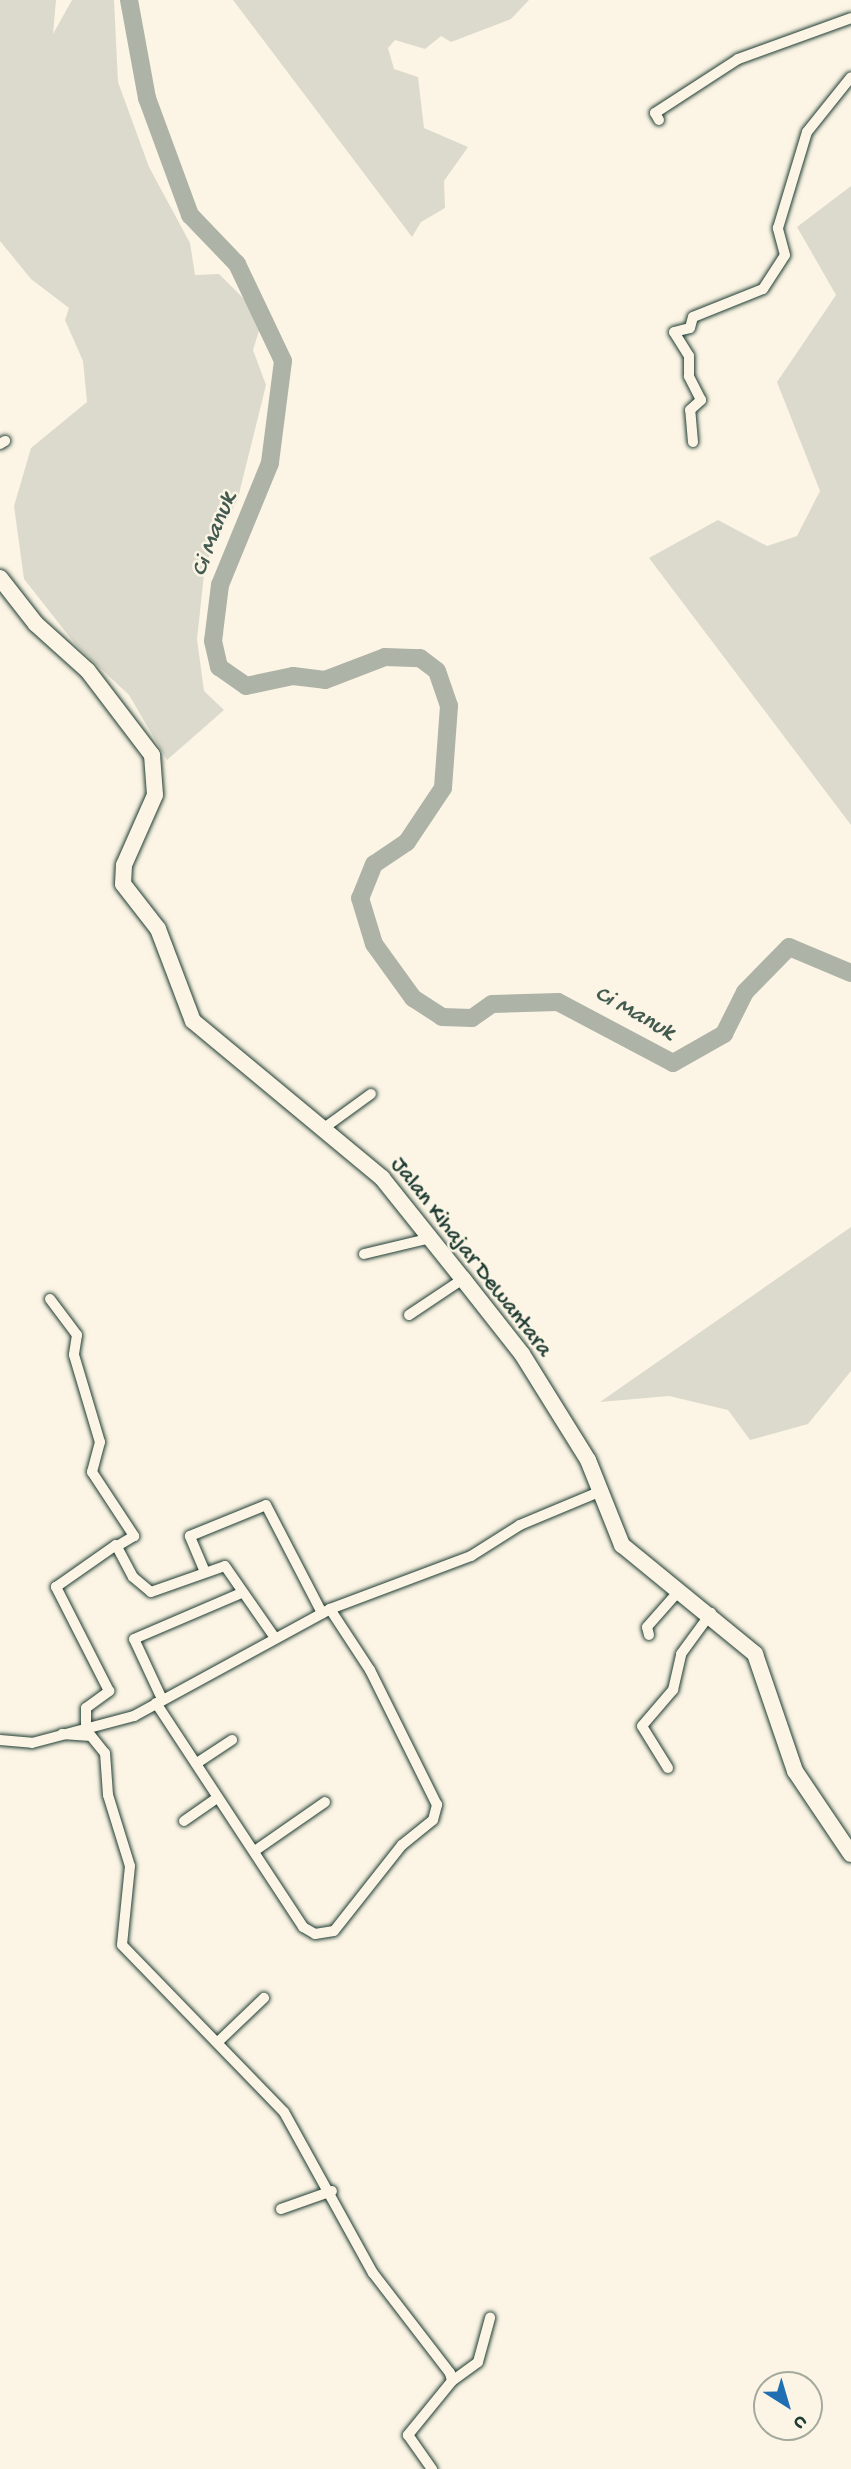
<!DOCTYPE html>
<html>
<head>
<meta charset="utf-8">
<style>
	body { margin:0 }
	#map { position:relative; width:851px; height:2469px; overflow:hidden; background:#fcf5e5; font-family:"Gochi Hand",sans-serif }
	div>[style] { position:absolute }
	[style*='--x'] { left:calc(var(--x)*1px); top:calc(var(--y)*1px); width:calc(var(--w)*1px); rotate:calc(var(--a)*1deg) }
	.green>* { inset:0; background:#dcdacc }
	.river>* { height:18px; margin:-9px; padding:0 9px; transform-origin:9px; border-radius:9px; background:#aeb3a7 }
	.roads { filter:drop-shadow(0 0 2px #1f3d34) drop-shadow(0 0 2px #1f3d34) }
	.minor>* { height:10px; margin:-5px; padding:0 5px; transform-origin:5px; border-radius:5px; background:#fcf5e5 }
	.primary>* { height:16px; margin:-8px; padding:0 8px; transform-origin:8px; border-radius:8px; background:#fcf5e5 }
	span { translate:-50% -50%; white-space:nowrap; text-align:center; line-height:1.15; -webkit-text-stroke:5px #fcf5e5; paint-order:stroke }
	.street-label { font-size:23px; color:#1f3d34 }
	.water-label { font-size:24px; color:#435a51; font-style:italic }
	.north { position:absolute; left:753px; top:2371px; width:70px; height:70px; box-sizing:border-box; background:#fcf5e5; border:2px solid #a4ab9e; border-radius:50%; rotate:143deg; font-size:19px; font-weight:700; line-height:28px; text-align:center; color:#1f3d34 }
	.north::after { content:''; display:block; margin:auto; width:24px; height:32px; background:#1f6fb2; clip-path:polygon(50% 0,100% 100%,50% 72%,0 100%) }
</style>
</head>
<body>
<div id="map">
	<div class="green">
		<div style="clip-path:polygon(0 0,56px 0,53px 34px,72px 0,114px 0,118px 82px,149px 167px,190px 243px,195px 275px,219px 274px,263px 318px,253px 350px,266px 385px,238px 498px,205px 565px,197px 639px,204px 691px,224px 710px,167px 760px,129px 695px,76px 645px,24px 579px,14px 506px,31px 448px,87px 402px,83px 361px,65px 320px,69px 308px,31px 279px,0 241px)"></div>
		<div style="clip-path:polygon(233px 0,529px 0,511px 19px,451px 42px,441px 36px,425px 49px,395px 40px,388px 48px,394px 69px,418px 77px,424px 128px,468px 147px,444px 181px,445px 208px,421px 222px,412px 237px)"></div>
		<div style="clip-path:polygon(851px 186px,851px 825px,649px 558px,718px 520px,767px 546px,797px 536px,820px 491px,777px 382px,836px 295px,797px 227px)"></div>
		<div style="clip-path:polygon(851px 1227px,851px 1371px,808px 1424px,750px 1440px,728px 1410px,669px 1396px,600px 1402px)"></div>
	</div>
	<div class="river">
		<div style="--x:129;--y:0;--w:100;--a:79.6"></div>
		<div style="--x:147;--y:98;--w:125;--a:69.8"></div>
		<div style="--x:190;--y:215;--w:68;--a:46.2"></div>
		<div style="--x:237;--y:264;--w:107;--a:64.6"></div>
		<div style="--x:283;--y:361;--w:103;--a:97.3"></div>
		<div style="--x:270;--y:463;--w:132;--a:112.3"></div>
		<div style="--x:220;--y:585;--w:56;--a:97.1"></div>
		<div style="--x:213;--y:641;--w:27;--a:77"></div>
		<div style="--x:219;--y:667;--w:33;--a:35"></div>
		<div style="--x:246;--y:686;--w:48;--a:-12"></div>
		<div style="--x:293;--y:676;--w:32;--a:7"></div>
		<div style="--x:325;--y:680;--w:64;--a:-21"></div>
		<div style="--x:385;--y:657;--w:35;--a:2"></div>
		<div style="--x:420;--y:658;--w:21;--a:37"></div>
		<div style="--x:437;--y:671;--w:37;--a:71"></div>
		<div style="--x:449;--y:706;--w:82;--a:94.2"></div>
		<div style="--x:443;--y:788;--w:65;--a:123.7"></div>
		<div style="--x:407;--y:842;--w:40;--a:146"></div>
		<div style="--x:374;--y:864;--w:37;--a:112"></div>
		<div style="--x:360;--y:898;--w:48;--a:73.1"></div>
		<div style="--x:374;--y:944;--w:67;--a:54.2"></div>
		<div style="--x:413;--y:998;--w:35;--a:33"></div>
		<div style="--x:442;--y:1017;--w:30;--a:2"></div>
		<div style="--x:472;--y:1018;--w:24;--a:-35"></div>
		<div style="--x:492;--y:1004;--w:66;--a:-1.7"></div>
		<div style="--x:558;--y:1002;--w:130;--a:27.9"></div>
		<div style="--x:673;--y:1063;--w:59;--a:-29.6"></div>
		<div style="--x:724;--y:1034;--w:47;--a:-63.4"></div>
		<div style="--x:745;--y:992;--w:63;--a:-45.6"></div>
		<div style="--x:789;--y:947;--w:67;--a:22.8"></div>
	</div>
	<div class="roads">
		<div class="minor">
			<div style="--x:659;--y:120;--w:8;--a:-120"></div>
			<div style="--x:655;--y:113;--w:99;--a:-33"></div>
			<div style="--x:738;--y:59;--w:120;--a:-19.9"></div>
			<div style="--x:693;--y:442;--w:32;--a:-95"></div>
			<div style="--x:690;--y:410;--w:15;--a:-42"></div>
			<div style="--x:701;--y:400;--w:27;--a:-117"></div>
			<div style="--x:689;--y:376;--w:20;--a:-90"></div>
			<div style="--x:689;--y:356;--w:28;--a:-122"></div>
			<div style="--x:674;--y:332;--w:16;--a:-14"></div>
			<div style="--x:690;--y:328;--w:11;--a:-75"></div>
			<div style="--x:693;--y:317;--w:75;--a:-21.8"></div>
			<div style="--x:763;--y:289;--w:40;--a:-57.1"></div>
			<div style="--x:785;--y:255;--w:28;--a:-105"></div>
			<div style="--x:778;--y:228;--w:100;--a:-73.2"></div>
			<div style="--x:807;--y:132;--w:70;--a:-51.3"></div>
			<div style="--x:0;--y:444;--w:6;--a:-31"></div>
			<div style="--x:324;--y:1128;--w:58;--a:-35.9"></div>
			<div style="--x:364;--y:1254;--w:69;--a:-13.4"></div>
			<div style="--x:50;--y:1299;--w:45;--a:53.1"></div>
			<div style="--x:77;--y:1335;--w:20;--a:99"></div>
			<div style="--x:74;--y:1355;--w:91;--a:73.4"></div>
			<div style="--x:100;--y:1442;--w:31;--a:105"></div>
			<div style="--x:92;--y:1472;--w:77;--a:56.7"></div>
			<div style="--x:134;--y:1536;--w:17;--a:149"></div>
			<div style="--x:409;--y:1315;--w:65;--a:-33.7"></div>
			<div style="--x:205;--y:1572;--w:39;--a:-113"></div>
			<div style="--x:190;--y:1536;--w:82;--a:-22.2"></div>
			<div style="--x:266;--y:1505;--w:122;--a:62.6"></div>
			<div style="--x:649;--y:1635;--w:8;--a:-104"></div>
			<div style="--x:647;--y:1627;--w:47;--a:-48.5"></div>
			<div style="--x:162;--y:1699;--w:66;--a:-115"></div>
			<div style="--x:134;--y:1639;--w:114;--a:-23.2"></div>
			<div style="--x:156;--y:1703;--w:268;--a:56.7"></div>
			<div style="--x:303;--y:1927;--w:14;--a:30"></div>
			<div style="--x:315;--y:1934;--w:19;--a:-9"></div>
			<div style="--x:334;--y:1931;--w:110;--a:-51.7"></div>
			<div style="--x:402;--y:1845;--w:40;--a:-39"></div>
			<div style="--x:433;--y:1820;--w:16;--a:-75"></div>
			<div style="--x:437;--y:1805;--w:151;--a:-116.4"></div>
			<div style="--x:370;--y:1670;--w:73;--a:-123.3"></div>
			<div style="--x:86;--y:1731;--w:23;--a:-90"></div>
			<div style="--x:86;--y:1708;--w:29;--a:-36"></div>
			<div style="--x:109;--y:1691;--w:117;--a:-117"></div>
			<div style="--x:56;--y:1587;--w:73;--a:-35"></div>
			<div style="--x:116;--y:1545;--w:36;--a:62"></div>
			<div style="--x:133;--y:1577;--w:23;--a:40"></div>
			<div style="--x:151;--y:1592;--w:78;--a:-19.4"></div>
			<div style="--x:225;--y:1566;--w:88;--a:55.2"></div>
			<div style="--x:62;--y:1734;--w:29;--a:4"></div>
			<div style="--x:91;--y:1736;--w:22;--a:51"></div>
			<div style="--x:105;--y:1753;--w:42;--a:85.9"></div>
			<div style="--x:108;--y:1795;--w:74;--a:72.8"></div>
			<div style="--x:130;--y:1866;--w:79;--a:95.8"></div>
			<div style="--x:122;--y:1945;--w:233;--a:45.9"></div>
			<div style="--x:284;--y:2112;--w:184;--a:61.1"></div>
			<div style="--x:373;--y:2273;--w:126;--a:52.4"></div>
			<div style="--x:450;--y:2373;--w:8;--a:76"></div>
			<div style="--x:452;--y:2381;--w:70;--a:129.2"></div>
			<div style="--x:408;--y:2435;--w:42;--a:54.8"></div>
			<div style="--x:0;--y:1740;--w:32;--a:5"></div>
			<div style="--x:32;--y:1743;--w:106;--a:-14.8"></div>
			<div style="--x:134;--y:1716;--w:223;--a:-28.6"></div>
			<div style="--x:330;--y:1609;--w:151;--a:-20.6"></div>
			<div style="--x:471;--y:1556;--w:58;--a:-32.3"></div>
			<div style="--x:520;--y:1525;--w:86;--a:-22.7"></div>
			<div style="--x:197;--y:1763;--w:42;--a:-33.3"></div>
			<div style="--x:668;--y:1768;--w:49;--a:-121.8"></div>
			<div style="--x:642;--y:1726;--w:48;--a:-49.3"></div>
			<div style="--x:673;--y:1690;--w:37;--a:-77"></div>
			<div style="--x:681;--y:1654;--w:51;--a:-53.8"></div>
			<div style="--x:184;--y:1821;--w:40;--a:-34.9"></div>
			<div style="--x:256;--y:1850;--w:84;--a:-34.8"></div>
			<div style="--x:220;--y:2040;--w:61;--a:-43.7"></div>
			<div style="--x:281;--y:2209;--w:54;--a:-19.4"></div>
			<div style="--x:452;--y:2381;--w:32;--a:-36"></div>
			<div style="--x:478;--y:2362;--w:46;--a:-74.7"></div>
		</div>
		<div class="primary">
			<div style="--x:0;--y:578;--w:58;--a:52"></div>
			<div style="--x:36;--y:624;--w:70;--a:42.1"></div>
			<div style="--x:88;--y:671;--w:106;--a:52.7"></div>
			<div style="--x:152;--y:755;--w:40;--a:85.7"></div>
			<div style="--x:155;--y:795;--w:77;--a:113.9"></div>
			<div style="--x:124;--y:865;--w:19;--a:93"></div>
			<div style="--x:123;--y:884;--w:57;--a:52.1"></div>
			<div style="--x:158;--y:929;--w:98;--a:69.2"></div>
			<div style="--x:193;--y:1021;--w:246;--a:39.7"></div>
			<div style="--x:382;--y:1178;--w:129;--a:51.3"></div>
			<div style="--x:463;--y:1279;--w:95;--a:51.8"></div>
			<div style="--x:522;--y:1354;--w:125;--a:58.1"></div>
			<div style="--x:588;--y:1460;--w:92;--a:68.2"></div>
			<div style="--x:622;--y:1545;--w:172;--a:39.3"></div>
			<div style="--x:755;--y:1654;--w:124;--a:71.1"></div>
			<div style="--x:795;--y:1771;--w:100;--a:56"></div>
		</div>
	</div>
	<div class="street-label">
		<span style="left:470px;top:1258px;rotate:52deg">Jalan Kihajar Dewantara</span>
	</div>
	<div class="water-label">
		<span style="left:215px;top:535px;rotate:-69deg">Ci Manuk</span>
		<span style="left:634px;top:1014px;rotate:29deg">Ci Manuk</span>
	</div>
	<div class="north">U</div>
</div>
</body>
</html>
